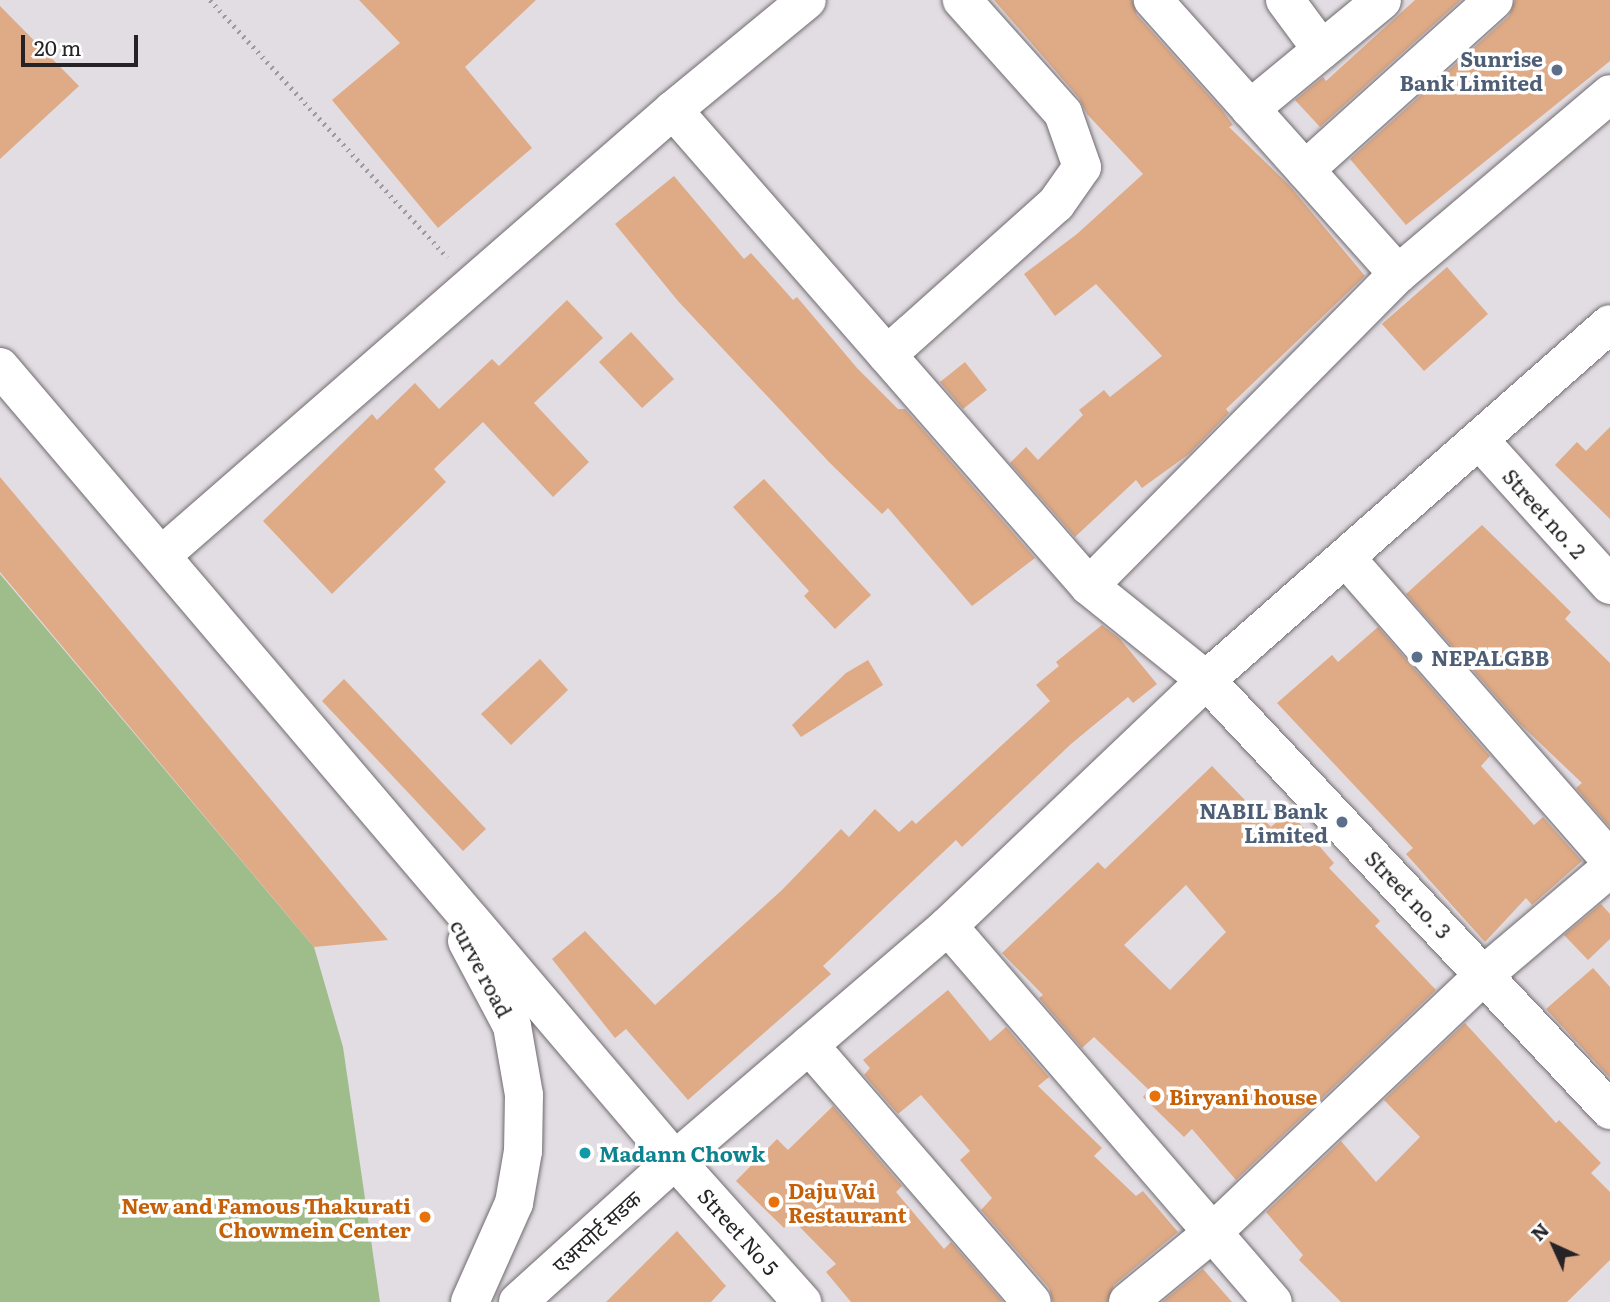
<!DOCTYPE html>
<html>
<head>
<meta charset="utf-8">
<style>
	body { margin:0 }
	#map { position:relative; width:1610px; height:1302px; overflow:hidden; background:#e2dde2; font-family:Literata,"Noto Sans Devanagari",serif }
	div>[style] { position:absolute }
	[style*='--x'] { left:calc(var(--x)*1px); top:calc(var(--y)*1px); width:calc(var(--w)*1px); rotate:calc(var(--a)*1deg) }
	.green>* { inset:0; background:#9fbd8b }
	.building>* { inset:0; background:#dfaa86 }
	.path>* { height:4.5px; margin-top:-2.25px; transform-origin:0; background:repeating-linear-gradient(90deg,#9e9a9e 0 2px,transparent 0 7px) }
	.roads { filter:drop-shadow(0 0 2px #706b70) drop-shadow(0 0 2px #706b70) }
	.minor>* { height:38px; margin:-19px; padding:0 19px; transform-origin:19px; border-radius:19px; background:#fff }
	.dots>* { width:19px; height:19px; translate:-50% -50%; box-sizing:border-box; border:4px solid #fff; border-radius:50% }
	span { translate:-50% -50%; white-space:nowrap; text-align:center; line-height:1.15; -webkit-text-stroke:7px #fff; paint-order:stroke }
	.service-label { font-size:21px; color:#4e5e75; font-weight:700 }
	.right { translate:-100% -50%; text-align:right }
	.left { translate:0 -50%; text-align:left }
	.street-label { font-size:21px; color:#252325 }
	.food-label { font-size:21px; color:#c56008; font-weight:700 }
	.culture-label { font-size:21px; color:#0d838f; font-weight:700 }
	.north { position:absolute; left:1519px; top:1211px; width:70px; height:70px; -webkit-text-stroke:5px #fff; paint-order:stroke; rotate:315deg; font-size:19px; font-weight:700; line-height:28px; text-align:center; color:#252325 }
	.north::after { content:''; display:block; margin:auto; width:24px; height:32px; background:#252325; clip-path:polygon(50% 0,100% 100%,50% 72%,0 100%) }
	.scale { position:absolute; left:21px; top:35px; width:117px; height:32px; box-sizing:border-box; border:4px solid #252325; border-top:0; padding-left:9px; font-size:21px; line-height:24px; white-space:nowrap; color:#252325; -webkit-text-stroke:5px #fff; paint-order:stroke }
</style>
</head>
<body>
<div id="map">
	<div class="green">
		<div style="clip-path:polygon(0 574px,314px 947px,343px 1047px,380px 1302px,0 1302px)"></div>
	</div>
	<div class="building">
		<div style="clip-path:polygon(359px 0,536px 0,465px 67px,532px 148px,438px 228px,332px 100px,400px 43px)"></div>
		<div style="clip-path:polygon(994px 0,1132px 0,1137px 15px,1223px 111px,1233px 125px,1229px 127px,1289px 185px,1365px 276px,1226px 409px,1229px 413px,1189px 454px,1142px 488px,1136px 480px,1075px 537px,1010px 463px,1026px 447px,1038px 460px,1083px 415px,1079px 410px,1104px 390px,1110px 397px,1162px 356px,1096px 284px,1055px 316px,1024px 274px,1077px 234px,1143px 174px,1087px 114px,1079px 98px)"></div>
		<div style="clip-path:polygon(1415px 0,1461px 0,1320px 127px,1295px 100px,1323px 77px,1326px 81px)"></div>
		<div style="clip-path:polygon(1515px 0,1610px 0,1610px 61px,1406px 225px,1350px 159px,1509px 16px)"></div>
		<div style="clip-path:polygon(0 6px,79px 86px,0 159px)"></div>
		<div style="clip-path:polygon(674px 176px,744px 259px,751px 253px,793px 300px,797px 297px,857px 368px,898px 409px,905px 409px,1035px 558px,972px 606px,888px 508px,882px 514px,829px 462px,678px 301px,615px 224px)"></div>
		<div style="clip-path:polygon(1447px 267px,1488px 314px,1424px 371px,1382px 324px)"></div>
		<div style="clip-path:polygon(567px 300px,603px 338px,534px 403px,589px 462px,553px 497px,483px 422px,434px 469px,446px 482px,332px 594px,263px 521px,372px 414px,377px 420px,415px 383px,439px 409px,492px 359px,499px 366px)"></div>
		<div style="clip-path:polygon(631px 332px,674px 379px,642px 408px,599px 362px)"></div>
		<div style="clip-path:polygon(965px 362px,987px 390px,963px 409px,940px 382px)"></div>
		<div style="clip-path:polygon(1610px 427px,1610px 519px,1555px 465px,1577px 442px,1586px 451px)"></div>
		<div style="clip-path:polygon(0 477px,304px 839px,388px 940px,314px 947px,0 572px)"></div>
		<div style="clip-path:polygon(764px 479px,871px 595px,835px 629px,804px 596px,809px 591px,733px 507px)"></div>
		<div style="clip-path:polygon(1482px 525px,1571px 612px,1565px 619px,1610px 663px,1610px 827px,1576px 788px,1582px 783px,1521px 725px,1406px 594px)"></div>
		<div style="clip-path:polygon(1102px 625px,1120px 639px,1157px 684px,1133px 703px,1128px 697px,1071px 744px,962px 847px,956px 840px,823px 966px,831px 974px,688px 1100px,626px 1029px,615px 1038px,552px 959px,585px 931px,655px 1005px,782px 890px,841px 829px,849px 837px,875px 809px,899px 832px,912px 820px,916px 824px,1050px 701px,1036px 685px,1059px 666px,1056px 662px)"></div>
		<div style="clip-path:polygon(1378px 627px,1490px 756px,1481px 766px,1534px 825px,1543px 817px,1582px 861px,1532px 905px,1526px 898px,1485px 942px,1406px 854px,1413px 848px,1277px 703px,1332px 655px,1338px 662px)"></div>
		<div style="clip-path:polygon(540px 659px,568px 690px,511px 745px,481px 714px)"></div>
		<div style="clip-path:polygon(868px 660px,883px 685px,801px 737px,792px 725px,846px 673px)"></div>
		<div style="clip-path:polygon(344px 679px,486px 829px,463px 851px,322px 701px)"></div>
		<div style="clip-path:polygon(evenodd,1212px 766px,1271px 827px,1289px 811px,1334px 863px,1329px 868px,1380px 921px,1375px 926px,1436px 990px,1236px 1180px,1192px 1129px,1184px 1137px,1143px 1097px,1149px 1090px,1094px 1037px,1082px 1048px,1039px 998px,1043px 995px,1002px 953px,1098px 862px,1105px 869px,1212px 766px,1186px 885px,1226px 932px,1170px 990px,1124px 945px,1186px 885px)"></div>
		<div style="clip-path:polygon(1601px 904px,1610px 914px,1610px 939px,1588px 960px,1564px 935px)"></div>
		<div style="clip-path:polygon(1593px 968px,1610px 987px,1610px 1078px,1546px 1009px)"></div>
		<div style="clip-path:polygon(948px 990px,990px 1041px,1006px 1027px,1049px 1077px,1038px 1086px,1102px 1148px,1094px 1156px,1136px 1196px,1143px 1191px,1178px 1232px,1114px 1285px,1107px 1302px,1053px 1302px,1049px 1288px,981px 1210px,992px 1198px,960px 1160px,970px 1151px,921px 1095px,898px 1114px,864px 1075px,870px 1068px,863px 1060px)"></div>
		<div style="clip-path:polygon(1465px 1023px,1556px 1123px,1559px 1120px,1601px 1163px,1591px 1173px,1610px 1192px,1610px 1260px,1567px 1302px,1341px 1302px,1299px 1260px,1303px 1255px,1266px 1212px,1341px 1141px,1376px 1182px,1420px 1137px,1384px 1100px)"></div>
		<div style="clip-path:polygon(833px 1106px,902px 1186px,896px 1192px,944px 1249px,951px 1242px,1003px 1302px,851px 1302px,826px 1272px,836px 1264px,792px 1219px,784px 1228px,736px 1181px,777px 1139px,788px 1150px)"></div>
		<div style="clip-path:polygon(677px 1231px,726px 1286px,711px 1302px,606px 1302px)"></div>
		<div style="clip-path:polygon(1203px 1269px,1232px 1302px,1162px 1302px)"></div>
	</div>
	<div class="path">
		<div style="--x:210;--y:0;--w:350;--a:47.3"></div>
	</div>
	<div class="roads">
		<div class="minor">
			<div style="--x:1285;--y:0;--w:62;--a:53.5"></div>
			<div style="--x:1250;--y:109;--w:171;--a:-39.5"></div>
			<div style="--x:673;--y:110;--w:632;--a:48.85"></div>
			<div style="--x:1089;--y:586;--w:150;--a:38.8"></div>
			<div style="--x:1206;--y:680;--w:590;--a:46.79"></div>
			<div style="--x:1305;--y:170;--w:254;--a:-42"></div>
			<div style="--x:1398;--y:274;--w:278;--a:-40.3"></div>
			<div style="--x:887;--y:355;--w:227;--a:-41.8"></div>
			<div style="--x:1056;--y:204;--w:45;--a:-54.9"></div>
			<div style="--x:1082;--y:167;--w:57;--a:-109.4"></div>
			<div style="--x:1063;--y:113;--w:152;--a:-131.8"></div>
			<div style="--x:0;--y:367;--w:1041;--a:49.6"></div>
			<div style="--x:675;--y:1160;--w:191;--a:48.2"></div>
			<div style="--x:1480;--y:441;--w:194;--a:47.9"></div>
			<div style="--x:162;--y:555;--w:678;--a:-41.05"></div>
			<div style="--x:673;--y:110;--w:173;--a:-39.4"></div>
			<div style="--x:1346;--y:558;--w:401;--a:48.8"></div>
			<div style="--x:1089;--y:586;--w:439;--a:-45.3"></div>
			<div style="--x:1398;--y:274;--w:368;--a:-131.8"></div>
			<div style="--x:948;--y:926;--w:497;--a:49.2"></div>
			<div style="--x:467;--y:941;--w:96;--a:62.1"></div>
			<div style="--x:512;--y:1026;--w:70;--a:80.1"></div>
			<div style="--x:524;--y:1095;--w:56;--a:91"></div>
			<div style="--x:523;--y:1151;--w:53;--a:99.8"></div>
			<div style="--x:514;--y:1203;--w:108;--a:114"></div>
			<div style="--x:809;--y:1045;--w:340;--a:49.1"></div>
			<div style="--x:518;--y:1302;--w:212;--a:-42.1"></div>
			<div style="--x:675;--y:1160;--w:360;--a:-40.6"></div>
			<div style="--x:948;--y:926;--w:356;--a:-43.6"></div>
			<div style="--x:1206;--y:680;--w:538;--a:-41.39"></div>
			<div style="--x:1128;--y:1302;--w:109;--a:-39.4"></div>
			<div style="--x:1212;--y:1233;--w:376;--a:-43.5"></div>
			<div style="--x:1485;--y:974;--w:164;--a:-40.3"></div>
		</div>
	</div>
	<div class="dots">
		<div style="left:1557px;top:70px;background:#5c6f8a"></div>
		<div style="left:1417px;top:657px;background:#5c6f8a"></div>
		<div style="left:1342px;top:822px;background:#5c6f8a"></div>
		<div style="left:1155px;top:1096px;background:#e8710a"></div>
		<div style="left:585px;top:1153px;background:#0f9aa8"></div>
		<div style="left:774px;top:1202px;background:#e8710a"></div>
		<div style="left:425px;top:1217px;background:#e8710a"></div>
	</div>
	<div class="service-label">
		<span class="right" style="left:1543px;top:70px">Sunrise<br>Bank Limited</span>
		<span class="left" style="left:1431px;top:657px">NEPALGBB</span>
		<span class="right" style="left:1328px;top:822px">NABIL Bank<br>Limited</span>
	</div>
	<div class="street-label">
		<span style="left:1545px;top:513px;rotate:48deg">Street no. 2</span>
		<span style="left:1409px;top:894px;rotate:46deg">Street no. 3</span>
		<span style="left:482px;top:968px;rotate:62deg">curve road</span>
		<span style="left:596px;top:1231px;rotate:-42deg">एअरपोर्ट सडक</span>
		<span style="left:739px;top:1231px;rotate:48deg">Street No 5</span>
	</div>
	<div class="food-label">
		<span class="left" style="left:1169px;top:1096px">Biryani house</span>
		<span class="left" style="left:788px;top:1202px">Daju Vai<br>Restaurant</span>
		<span class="right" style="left:411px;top:1217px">New and Famous Thakurati<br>Chowmein Center</span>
	</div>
	<div class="culture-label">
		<span class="left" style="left:599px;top:1153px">Madann Chowk</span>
	</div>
	<div class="north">N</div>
	<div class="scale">20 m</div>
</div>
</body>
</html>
